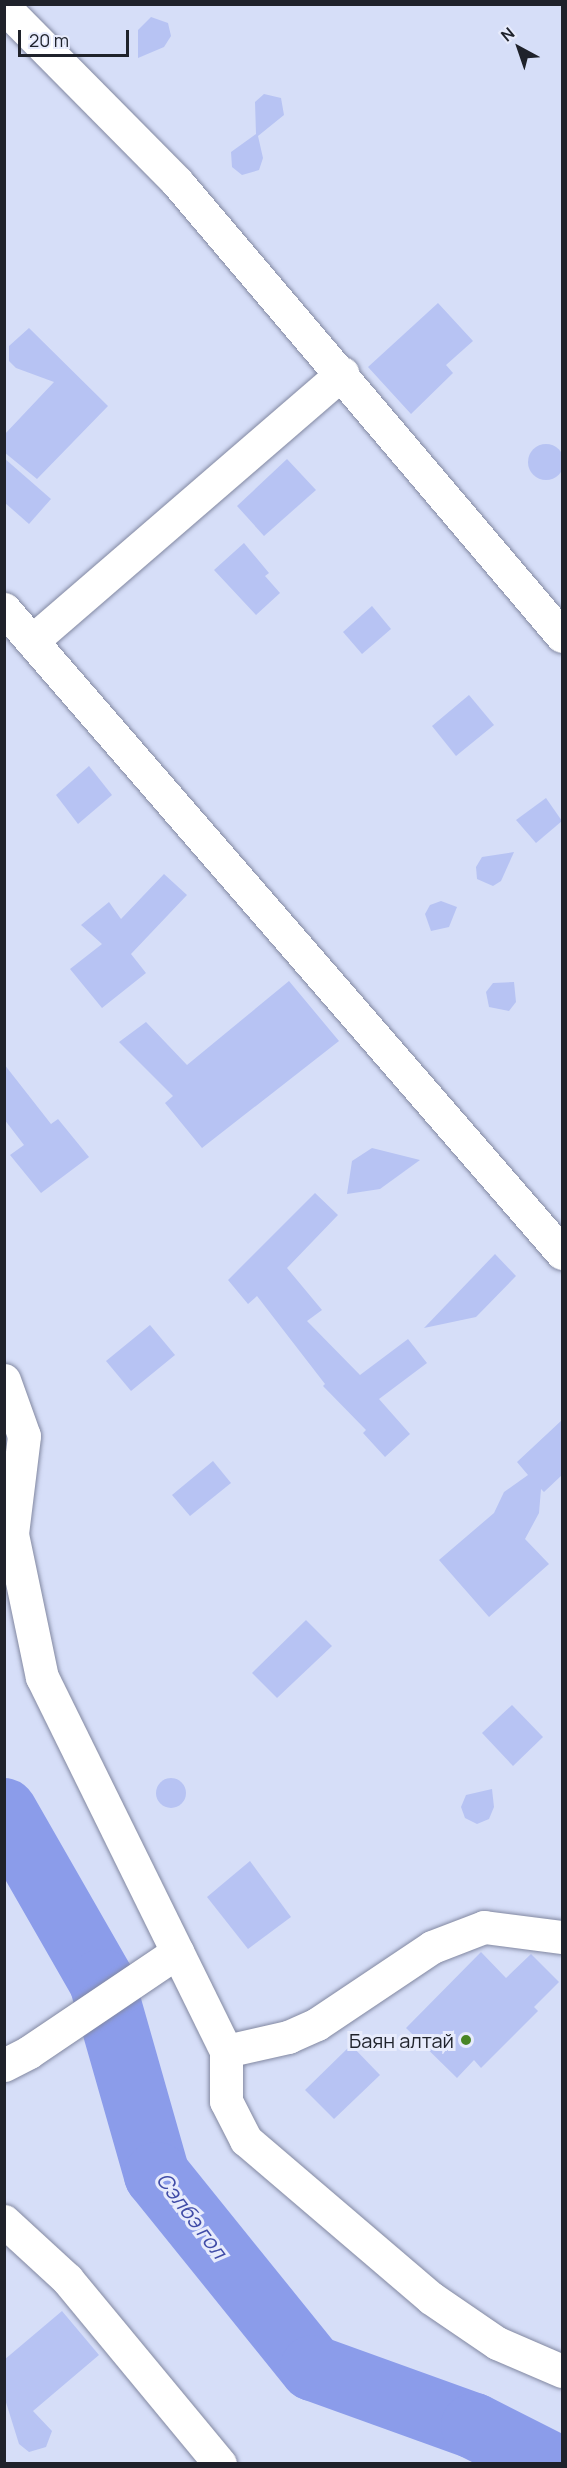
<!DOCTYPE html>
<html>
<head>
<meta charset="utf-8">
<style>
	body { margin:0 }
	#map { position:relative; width:567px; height:2468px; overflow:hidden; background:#d6def8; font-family:Manrope,sans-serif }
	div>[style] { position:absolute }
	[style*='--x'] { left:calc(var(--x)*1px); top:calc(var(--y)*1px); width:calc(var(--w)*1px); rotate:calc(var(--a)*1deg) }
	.river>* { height:66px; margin:-33px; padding:0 33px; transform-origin:33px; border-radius:33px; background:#8b9cea }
	.building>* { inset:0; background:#b7c3f3 }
	.round { border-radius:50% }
	.roads { filter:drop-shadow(0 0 2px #8288a1) drop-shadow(0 0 2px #8288a1) }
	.minor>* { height:33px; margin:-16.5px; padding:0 16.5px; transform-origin:16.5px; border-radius:16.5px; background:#fff }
	.dots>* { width:16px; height:16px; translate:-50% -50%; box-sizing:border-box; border:3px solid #e7ebfc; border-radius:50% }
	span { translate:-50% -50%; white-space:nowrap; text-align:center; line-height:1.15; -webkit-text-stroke:6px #e7ebfc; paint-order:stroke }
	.poi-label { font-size:20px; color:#1f222b }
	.right { translate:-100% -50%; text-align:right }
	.water-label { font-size:21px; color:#404ca7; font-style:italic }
	.frame { position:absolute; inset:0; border:6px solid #1f222b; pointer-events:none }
	.north { position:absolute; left:489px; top:18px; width:60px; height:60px; -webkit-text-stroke:4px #e7ebfc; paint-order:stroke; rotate:320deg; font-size:16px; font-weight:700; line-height:24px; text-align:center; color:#1f222b }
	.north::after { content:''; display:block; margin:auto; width:21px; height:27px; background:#1f222b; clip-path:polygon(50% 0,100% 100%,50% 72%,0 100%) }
	.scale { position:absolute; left:18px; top:30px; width:111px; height:27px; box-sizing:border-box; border:3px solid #1f222b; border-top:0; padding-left:8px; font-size:18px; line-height:21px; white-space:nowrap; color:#1f222b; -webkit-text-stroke:4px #e7ebfc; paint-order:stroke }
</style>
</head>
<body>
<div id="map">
	<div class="river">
		<div style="--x:4;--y:1811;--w:197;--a:60.2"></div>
		<div style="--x:102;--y:1982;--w:201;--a:74.1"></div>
		<div style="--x:157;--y:2175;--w:248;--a:51.1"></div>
		<div style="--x:313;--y:2368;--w:171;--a:19.8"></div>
		<div style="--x:474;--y:2426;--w:84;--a:26.9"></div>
	</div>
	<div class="building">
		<div style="clip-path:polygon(151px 17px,168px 23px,171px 36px,164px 47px,138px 58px,138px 30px)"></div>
		<div style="clip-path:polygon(264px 94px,281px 98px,284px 115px,258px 136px,263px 158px,259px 170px,242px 175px,232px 167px,231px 152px,256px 134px,255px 102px)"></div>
		<div style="clip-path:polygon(438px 303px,473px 341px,446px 365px,453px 373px,411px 414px,368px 367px)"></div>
		<div style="clip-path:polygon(29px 328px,108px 406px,37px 479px,4px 452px,4px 435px,54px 382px,16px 368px,9px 361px,9px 346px)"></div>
		<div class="round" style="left:528px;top:444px;width:36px;height:36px"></div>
		<div style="clip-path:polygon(4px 458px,51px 499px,29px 524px,4px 502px)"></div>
		<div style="clip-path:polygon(287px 459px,316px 490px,264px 536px,237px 506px)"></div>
		<div style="clip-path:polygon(244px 543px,269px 573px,265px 576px,280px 593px,256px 615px,214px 570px)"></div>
		<div style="clip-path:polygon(372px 606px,391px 629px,362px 654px,343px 632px)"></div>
		<div style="clip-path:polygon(469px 695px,494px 725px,456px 756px,432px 726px)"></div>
		<div style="clip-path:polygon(89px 766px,112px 795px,78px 824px,56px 795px)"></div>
		<div style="clip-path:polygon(546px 798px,562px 821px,536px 843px,516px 820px)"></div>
		<div style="clip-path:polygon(514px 852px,501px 881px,493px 886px,477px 879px,476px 867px,482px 857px)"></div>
		<div style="clip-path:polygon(164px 874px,187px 895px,131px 954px,146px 973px,102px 1008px,70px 969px,102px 944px,81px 925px,109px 902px,121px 919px)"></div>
		<div style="clip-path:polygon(441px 901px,457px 907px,449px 927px,431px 931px,425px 914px,430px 905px)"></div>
		<div style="clip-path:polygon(289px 981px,339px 1041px,202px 1148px,165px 1103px,173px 1096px,119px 1042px,146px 1022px,187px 1065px)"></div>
		<div style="clip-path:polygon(514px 982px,516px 1002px,509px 1011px,489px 1007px,486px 992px,493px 983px)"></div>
		<div style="clip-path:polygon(4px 1064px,51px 1124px,58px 1119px,89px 1157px,41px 1193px,10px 1155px,24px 1145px,4px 1119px)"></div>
		<div style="clip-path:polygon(372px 1148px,420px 1160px,380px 1189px,347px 1194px,352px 1161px)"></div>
		<div style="clip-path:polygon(315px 1193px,338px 1215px,287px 1268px,322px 1310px,307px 1321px,360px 1375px,408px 1339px,427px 1363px,379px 1399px,410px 1434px,385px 1457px,363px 1433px,366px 1430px,323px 1386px,325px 1384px,257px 1296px,248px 1304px,228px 1280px)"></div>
		<div style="clip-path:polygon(495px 1254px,516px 1276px,476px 1317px,424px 1328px)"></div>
		<div style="clip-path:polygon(150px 1325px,175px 1355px,131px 1391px,106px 1361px)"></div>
		<div style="clip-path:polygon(562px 1420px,562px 1475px,544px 1492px,541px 1489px,539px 1513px,525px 1539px,549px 1564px,489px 1617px,439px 1560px,494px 1513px,504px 1492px,528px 1475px,517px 1462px)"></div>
		<div style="clip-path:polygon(213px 1461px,231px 1483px,190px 1516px,172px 1495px)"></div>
		<div style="clip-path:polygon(306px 1620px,332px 1646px,277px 1698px,252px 1673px)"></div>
		<div style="clip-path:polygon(512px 1705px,543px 1737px,513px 1766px,482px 1733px)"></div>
		<div class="round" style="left:156px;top:1778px;width:30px;height:30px"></div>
		<div style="clip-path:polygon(492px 1789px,494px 1807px,489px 1819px,477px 1824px,465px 1818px,461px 1807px,466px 1795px)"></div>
		<div style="clip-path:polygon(250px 1861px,291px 1917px,248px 1949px,207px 1897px)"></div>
		<div style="clip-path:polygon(481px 1952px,506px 1978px,531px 1954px,559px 1982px,534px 2007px,538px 2011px,481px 2068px,474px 2060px,457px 2078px,406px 2028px)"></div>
		<div style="clip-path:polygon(351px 2045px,380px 2075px,334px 2119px,305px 2090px)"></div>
		<div style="clip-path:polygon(62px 2311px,99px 2355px,33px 2411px,52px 2431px,46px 2447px,29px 2452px,19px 2444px,4px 2396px,4px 2360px)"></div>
	</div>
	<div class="roads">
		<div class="minor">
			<div style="--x:4;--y:7;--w:246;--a:45.3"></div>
			<div style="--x:177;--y:182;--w:595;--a:49.7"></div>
			<div style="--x:4;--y:609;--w:852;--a:49.09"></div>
			<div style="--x:32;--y:641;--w:410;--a:-40.8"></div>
			<div style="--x:4;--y:1380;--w:59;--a:70.3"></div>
			<div style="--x:24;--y:1436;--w:99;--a:97"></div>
			<div style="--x:12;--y:1534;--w:146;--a:78.2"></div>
			<div style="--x:42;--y:1677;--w:417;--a:63.8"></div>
			<div style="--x:226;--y:2051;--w:64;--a:-12.7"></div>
			<div style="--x:288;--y:2037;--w:32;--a:-24"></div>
			<div style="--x:317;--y:2024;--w:138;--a:-33.8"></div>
			<div style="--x:432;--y:1947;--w:56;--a:-21"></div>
			<div style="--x:484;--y:1927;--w:79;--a:7.3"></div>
			<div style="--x:226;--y:2051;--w:50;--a:90"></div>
			<div style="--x:226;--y:2101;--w:44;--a:62.9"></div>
			<div style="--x:246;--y:2140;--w:243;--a:40.5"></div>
			<div style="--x:431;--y:2298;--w:80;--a:34.3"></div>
			<div style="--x:497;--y:2343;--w:71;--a:23.3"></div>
			<div style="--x:4;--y:2065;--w:28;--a:-27"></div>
			<div style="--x:29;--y:2052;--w:179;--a:-34"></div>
			<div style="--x:4;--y:2221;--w:86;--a:42.6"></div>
			<div style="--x:67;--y:2279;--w:240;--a:50.4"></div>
		</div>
	</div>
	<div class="dots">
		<div style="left:466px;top:2040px;background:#488525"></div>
	</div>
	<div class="poi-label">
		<span class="right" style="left:454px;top:2040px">Баян алтай</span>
	</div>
	<div class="water-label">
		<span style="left:192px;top:2215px;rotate:53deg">Сэлбэ гол</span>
	</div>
	<div class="frame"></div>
	<div class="north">N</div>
	<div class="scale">20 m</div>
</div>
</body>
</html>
